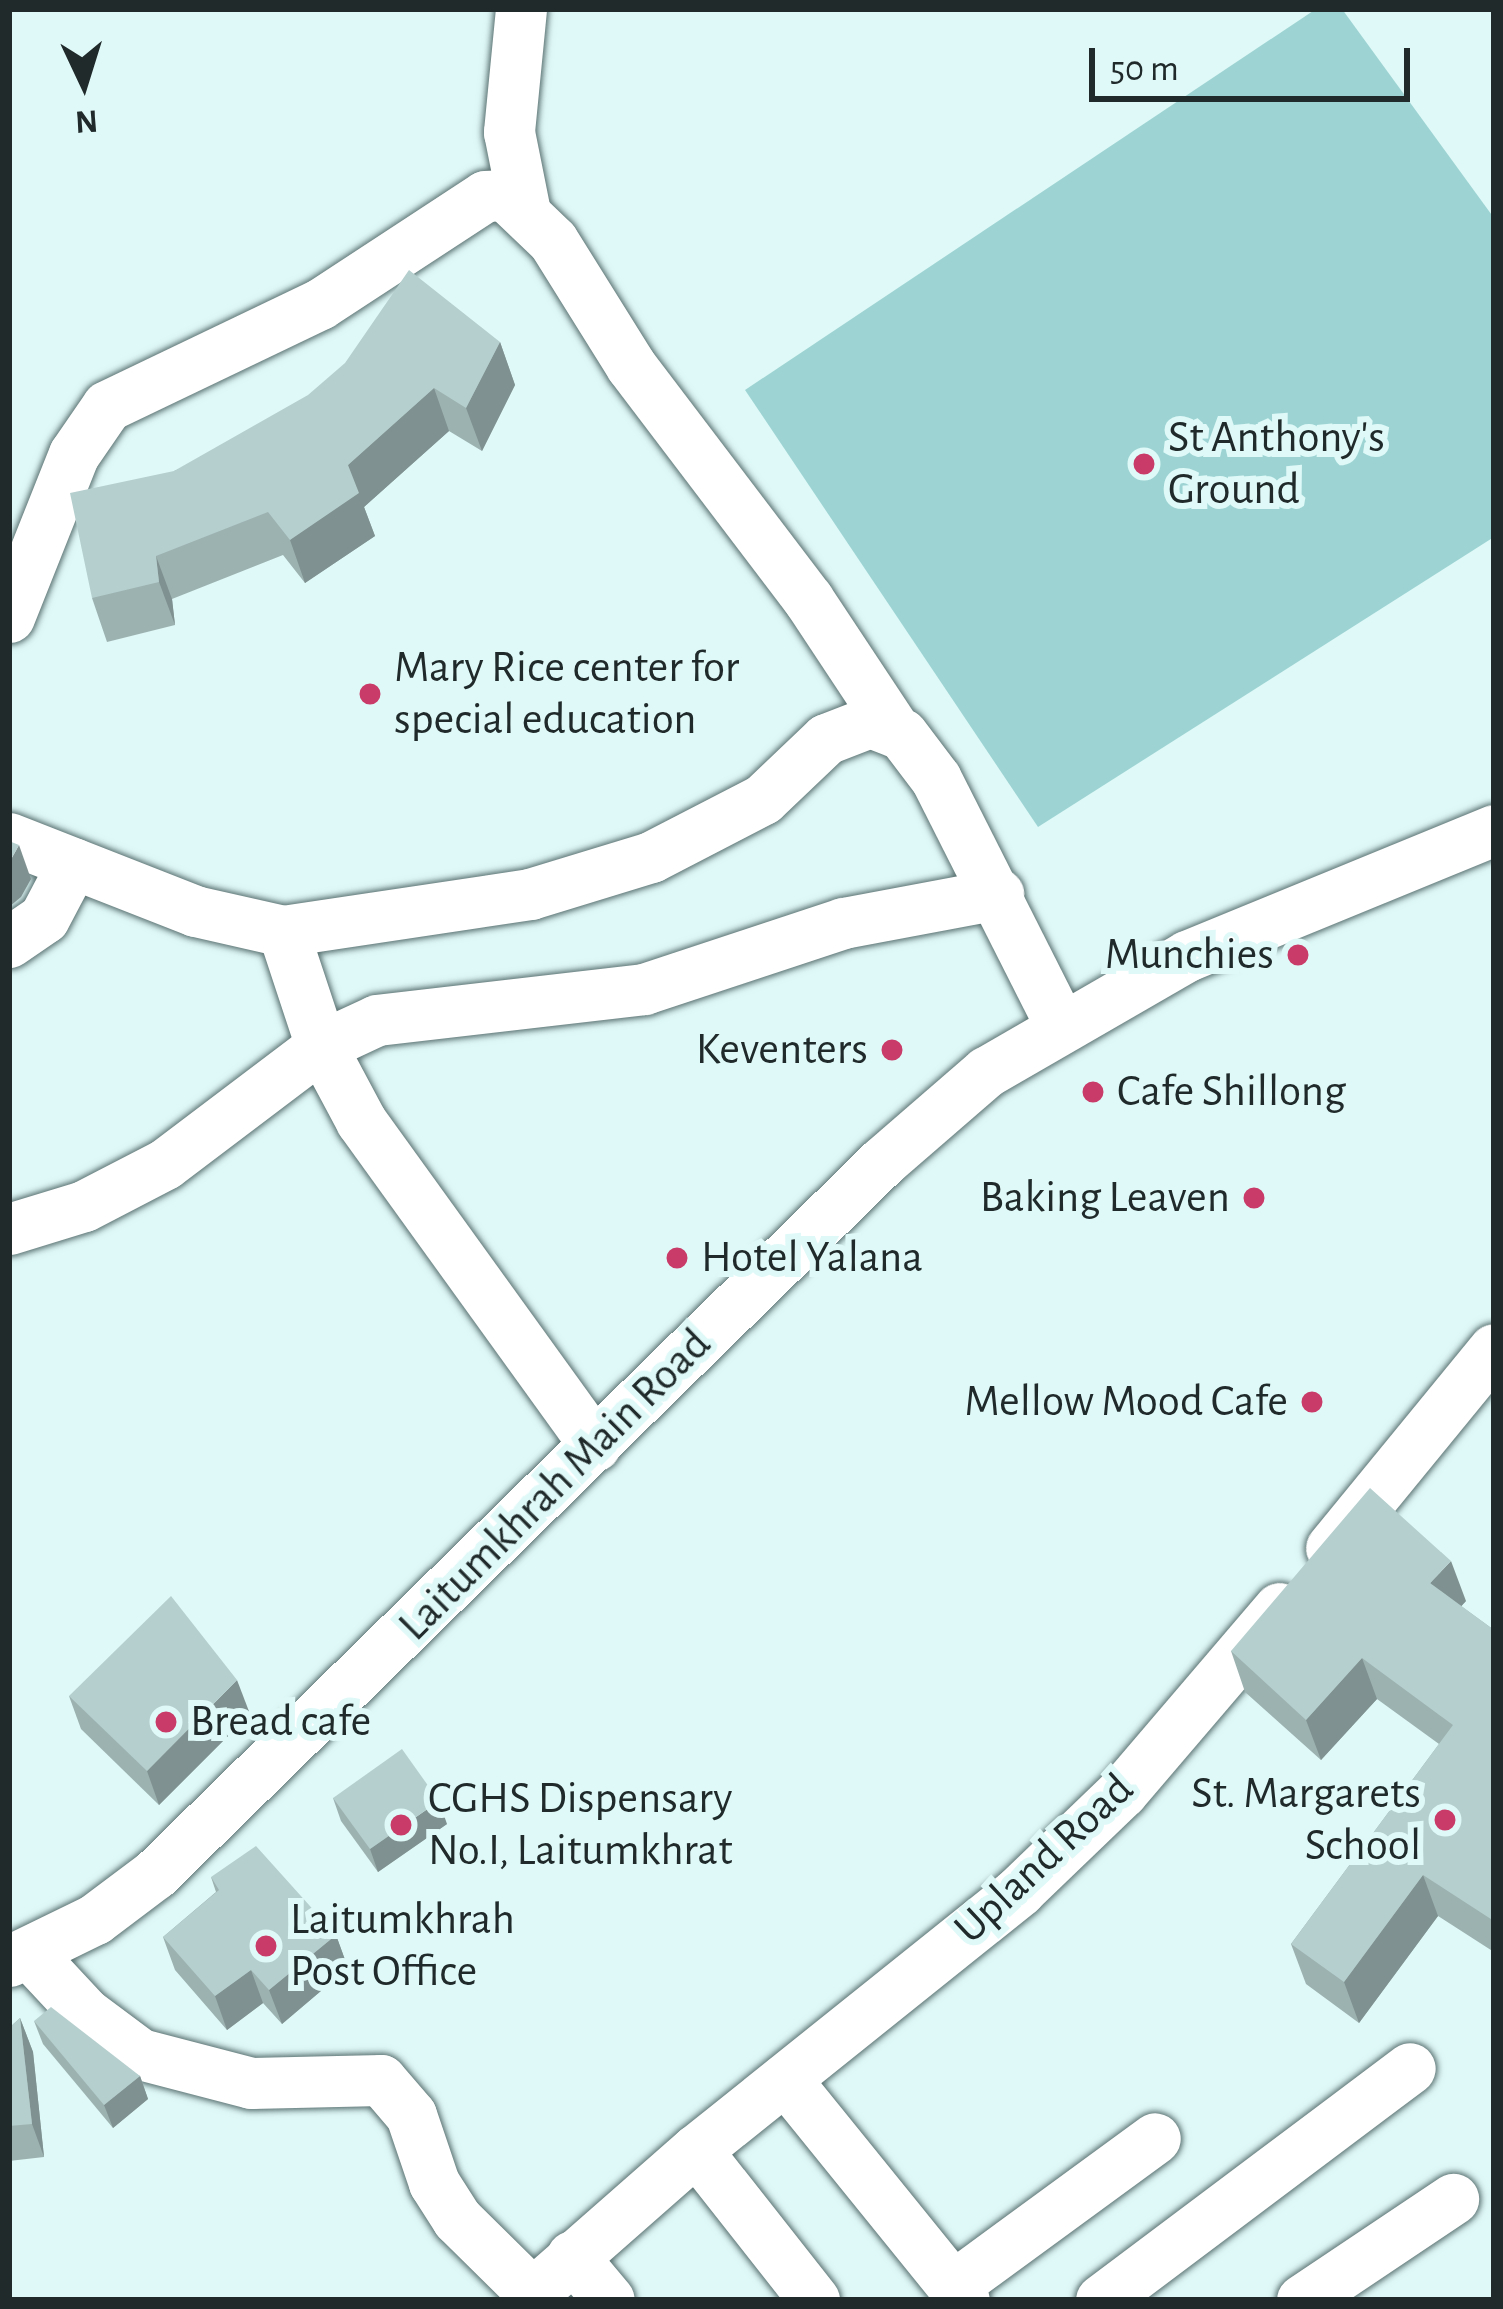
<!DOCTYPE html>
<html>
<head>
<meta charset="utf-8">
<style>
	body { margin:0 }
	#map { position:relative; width:1503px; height:2309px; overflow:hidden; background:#dff9f8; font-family:"Alegreya Sans",sans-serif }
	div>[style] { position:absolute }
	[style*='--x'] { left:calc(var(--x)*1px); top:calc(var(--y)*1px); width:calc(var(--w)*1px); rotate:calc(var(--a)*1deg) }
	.green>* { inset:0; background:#9dd4d3 }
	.roads { filter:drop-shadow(0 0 3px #5a7171) drop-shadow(0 0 3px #5a7171) }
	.minor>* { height:51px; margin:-25.5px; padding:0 25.5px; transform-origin:25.5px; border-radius:25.5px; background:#fff }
	.wall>* { inset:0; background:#9cb2b1 }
	.shaded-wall>* { inset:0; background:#7f9190 }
	.building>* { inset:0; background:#b5cfce }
	.dots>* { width:33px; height:33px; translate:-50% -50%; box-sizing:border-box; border:6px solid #dff9f8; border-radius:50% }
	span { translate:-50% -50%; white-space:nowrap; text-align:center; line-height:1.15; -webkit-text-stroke:12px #dff9f8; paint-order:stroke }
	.poi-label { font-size:45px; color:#202a2a }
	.left { translate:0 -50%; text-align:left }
	.right { translate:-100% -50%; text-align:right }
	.street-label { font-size:45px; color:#202a2a }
	.frame { position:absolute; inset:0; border:12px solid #202a2a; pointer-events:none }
	.north { position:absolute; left:24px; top:24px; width:120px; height:120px; -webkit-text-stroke:9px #dff9f8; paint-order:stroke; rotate:176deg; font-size:33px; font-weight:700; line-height:48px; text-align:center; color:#202a2a }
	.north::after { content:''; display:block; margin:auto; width:42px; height:54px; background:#202a2a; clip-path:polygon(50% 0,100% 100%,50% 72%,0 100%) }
	.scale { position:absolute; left:1089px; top:48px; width:321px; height:54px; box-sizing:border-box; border:6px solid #202a2a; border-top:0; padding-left:15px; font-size:36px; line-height:42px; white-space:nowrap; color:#202a2a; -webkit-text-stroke:9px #dff9f8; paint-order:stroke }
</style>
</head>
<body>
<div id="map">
	<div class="green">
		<div style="clip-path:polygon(1316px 9px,1342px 9px,1494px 218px,1494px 537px,1038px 827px,745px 390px)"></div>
	</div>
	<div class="roads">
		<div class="minor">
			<div style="--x:521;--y:9;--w:124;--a:95.6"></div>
			<div style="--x:509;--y:132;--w:76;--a:78.7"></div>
			<div style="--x:9;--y:617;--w:175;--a:-68.3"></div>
			<div style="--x:74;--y:454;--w:58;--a:-55.5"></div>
			<div style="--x:107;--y:406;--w:236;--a:-25.6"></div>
			<div style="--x:320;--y:304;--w:197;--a:-33.2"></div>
			<div style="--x:485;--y:196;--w:20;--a:-3"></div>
			<div style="--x:505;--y:195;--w:66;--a:43.8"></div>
			<div style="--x:553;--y:241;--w:147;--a:58"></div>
			<div style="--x:631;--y:366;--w:293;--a:52.8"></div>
			<div style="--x:808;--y:599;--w:159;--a:56.5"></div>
			<div style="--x:9;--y:838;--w:200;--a:21.4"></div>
			<div style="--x:195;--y:911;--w:90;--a:12.8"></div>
			<div style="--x:283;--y:931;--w:250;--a:-8.5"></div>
			<div style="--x:530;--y:894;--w:127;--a:-17"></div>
			<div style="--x:651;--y:857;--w:126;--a:-27.4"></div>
			<div style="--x:763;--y:799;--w:87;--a:-43.6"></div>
			<div style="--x:826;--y:739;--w:47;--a:-21.1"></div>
			<div style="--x:870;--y:722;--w:34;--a:21"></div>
			<div style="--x:902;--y:734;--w:56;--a:52.9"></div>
			<div style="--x:936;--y:779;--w:275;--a:63.2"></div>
			<div style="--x:283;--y:931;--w:121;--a:71.7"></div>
			<div style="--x:321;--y:1046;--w:85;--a:61.9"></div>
			<div style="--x:361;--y:1121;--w:400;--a:54.2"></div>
			<div style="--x:9;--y:942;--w:42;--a:-34.4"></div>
			<div style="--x:44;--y:918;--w:62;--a:-62.2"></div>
			<div style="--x:9;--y:1229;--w:78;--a:-17"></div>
			<div style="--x:84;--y:1206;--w:91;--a:-27.4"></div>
			<div style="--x:165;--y:1164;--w:196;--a:-37.1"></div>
			<div style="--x:321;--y:1046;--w:62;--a:-24.9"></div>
			<div style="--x:377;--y:1020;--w:269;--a:-6.6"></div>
			<div style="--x:644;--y:989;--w:210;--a:-18.3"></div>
			<div style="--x:843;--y:923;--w:158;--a:-10.6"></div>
			<div style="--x:1331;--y:1548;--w:257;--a:-50.7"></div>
			<div style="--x:30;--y:1954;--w:81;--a:47"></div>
			<div style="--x:85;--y:2013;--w:69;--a:36.7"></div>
			<div style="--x:140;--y:2054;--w:115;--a:14.6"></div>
			<div style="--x:251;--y:2083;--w:130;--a:-1.3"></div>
			<div style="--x:381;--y:2080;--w:46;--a:49.4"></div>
			<div style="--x:411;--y:2115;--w:72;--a:71.3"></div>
			<div style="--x:434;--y:2183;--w:43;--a:57.4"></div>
			<div style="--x:457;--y:2219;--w:105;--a:44.6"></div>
			<div style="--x:9;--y:1961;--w:96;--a:-26"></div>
			<div style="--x:95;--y:1919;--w:75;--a:-36.9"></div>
			<div style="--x:155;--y:1874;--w:1018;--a:-44.4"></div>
			<div style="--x:882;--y:1162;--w:138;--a:-40.9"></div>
			<div style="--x:986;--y:1072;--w:232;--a:-30"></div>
			<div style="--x:1187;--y:956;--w:332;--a:-22.3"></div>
			<div style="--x:785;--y:2079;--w:284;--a:51"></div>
			<div style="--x:696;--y:2150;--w:191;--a:51.8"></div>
			<div style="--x:572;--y:2256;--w:57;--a:49.9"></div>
			<div style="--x:953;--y:2286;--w:250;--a:-36.2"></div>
			<div style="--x:525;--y:2300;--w:227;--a:-41.3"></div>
			<div style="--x:696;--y:2150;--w:415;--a:-38.7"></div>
			<div style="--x:1020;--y:1890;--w:141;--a:-43.9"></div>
			<div style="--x:1122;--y:1792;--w:242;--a:-49.5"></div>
			<div style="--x:1101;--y:2300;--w:386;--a:-36.9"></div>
			<div style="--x:1302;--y:2300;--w:182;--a:-33.8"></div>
		</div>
	</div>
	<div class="wall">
		<div style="clip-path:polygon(500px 342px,515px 385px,482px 451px,449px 431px,364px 507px,375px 536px,305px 583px,283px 555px,172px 599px,175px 625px,107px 642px,92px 598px,174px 471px)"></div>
		<div style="clip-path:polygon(1466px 1601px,1461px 1606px,1494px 1630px,1494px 1952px,1438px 1916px,1359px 2023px,1306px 1984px,1291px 1944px,1439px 1744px,1377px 1699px,1321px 1760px,1245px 1692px,1231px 1651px)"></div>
		<div style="clip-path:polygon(69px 1696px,250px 1714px,159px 1805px,81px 1729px)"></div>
		<div style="clip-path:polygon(333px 1798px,447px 1824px,378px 1872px,341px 1821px)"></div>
		<div style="clip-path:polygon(211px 1877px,336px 1935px,348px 1968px,282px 2024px,263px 2003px,227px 2030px,175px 1970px,163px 1937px,216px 1892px)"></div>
		<div style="clip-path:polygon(20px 2018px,33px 2052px,44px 2157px,9px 2161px,9px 2028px)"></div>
		<div style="clip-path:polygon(34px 2021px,140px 2076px,148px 2099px,113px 2128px,43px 2044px)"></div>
	</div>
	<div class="shaded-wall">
		<div style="clip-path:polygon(500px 342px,515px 385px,482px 451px,466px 408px)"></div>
		<div style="clip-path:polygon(434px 388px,449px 431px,364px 507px,375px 536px,305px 583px,290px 540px,348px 465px)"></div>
		<div style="clip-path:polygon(156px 556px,172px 599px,175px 625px,159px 582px)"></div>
		<div style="clip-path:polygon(19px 845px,31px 879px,21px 897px,9px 907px,9px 863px)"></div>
		<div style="clip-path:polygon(1451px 1561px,1466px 1601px,1445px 1624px,1430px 1583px)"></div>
		<div style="clip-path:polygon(1362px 1658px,1377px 1699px,1321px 1760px,1306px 1720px)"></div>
		<div style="clip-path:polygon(237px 1680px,250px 1714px,159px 1805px,147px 1771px)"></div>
		<div style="clip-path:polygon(439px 1801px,447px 1824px,378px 1872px,370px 1849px)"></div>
		<div style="clip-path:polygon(1423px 1875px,1438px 1916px,1359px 2023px,1344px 1982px)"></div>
		<div style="clip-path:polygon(336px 1935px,348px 1968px,282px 2024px,269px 1990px)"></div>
		<div style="clip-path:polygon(251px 1970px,263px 2003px,227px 2030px,215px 1996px)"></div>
		<div style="clip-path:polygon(20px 2018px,33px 2052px,44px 2157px,32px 2124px)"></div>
		<div style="clip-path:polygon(140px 2076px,148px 2099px,113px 2128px,104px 2105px)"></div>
	</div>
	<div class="building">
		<div style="clip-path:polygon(409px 270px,500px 342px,466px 408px,434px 388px,348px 465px,359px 493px,290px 540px,268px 512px,156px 556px,159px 582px,92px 598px,70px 493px,174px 471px,308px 395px,345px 363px)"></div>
		<div style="clip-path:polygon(9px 841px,19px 845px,9px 863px)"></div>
		<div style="clip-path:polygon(1370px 1488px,1451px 1561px,1430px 1583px,1494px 1630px,1494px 1921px,1423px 1875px,1344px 1982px,1291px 1944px,1453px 1725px,1362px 1658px,1306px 1720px,1231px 1651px)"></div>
		<div style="clip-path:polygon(171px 1596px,237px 1680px,147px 1771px,69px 1696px)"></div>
		<div style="clip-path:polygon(402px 1749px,439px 1801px,370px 1849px,333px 1798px)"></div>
		<div style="clip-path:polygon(256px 1846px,336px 1935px,269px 1990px,251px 1970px,215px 1996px,163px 1937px,219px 1890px,211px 1877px)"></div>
		<div style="clip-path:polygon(51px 2007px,140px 2076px,104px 2105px,34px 2021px)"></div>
		<div style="clip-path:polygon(20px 2018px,32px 2124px,9px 2126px,9px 2028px)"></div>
	</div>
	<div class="dots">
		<div style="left:1144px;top:464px;background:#c93b68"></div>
		<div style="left:370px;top:694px;background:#c93b68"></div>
		<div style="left:1298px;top:955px;background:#c93b68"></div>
		<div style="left:892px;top:1050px;background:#c93b68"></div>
		<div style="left:1093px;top:1092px;background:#c93b68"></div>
		<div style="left:1254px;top:1198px;background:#c93b68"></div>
		<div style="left:677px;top:1258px;background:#c93b68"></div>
		<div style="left:1312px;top:1402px;background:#c93b68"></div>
		<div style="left:166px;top:1722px;background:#c93b68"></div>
		<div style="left:1445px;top:1820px;background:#c93b68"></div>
		<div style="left:401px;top:1825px;background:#c93b68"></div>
		<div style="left:266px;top:1946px;background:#c93b68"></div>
	</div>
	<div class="poi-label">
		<span class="left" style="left:1168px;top:464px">St Anthony's<br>Ground</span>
		<span class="left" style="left:394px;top:694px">Mary Rice center for<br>special education</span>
		<span class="right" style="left:1274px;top:955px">Munchies</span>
		<span class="right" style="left:868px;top:1050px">Keventers</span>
		<span class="left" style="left:1117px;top:1092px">Cafe Shillong</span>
		<span class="right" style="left:1230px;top:1198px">Baking Leaven</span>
		<span class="left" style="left:701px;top:1258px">Hotel Yalana</span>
		<span class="right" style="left:1288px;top:1402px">Mellow Mood Cafe</span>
		<span class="left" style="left:190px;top:1722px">Bread cafe</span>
		<span class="right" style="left:1421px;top:1820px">St. Margarets<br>School</span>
		<span class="left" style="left:428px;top:1825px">CGHS Dispensary<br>No.I, Laitumkhrat</span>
		<span class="left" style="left:290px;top:1946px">Laitumkhrah<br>Post Office</span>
	</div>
	<div class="street-label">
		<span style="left:555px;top:1485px;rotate:-45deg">Laitumkhrah Main Road</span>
		<span style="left:1044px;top:1859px;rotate:-43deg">Upland Road</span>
	</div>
	<div class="frame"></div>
	<div class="north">N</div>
	<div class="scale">50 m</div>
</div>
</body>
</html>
